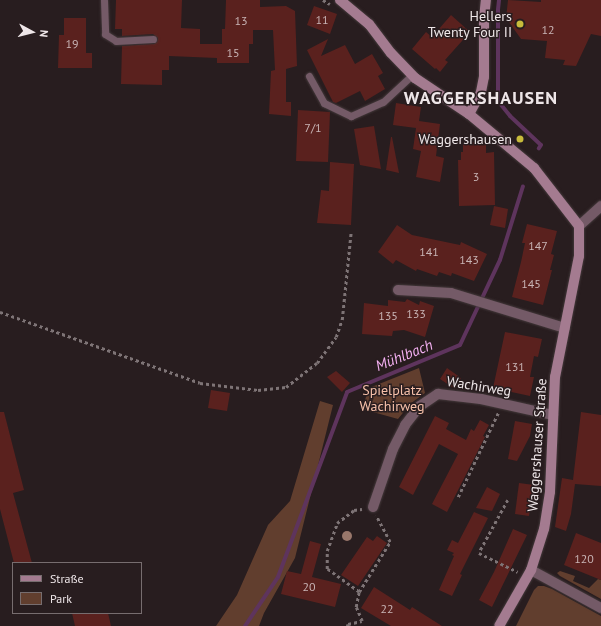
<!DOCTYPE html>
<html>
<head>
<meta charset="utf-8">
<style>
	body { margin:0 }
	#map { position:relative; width:601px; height:626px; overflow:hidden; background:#281d1f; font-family:"PT Sans",sans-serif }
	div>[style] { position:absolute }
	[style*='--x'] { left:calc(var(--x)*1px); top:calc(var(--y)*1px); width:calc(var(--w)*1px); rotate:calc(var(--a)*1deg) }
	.green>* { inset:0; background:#613e2e }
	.stream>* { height:4px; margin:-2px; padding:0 2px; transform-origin:2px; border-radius:2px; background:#5e345d }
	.building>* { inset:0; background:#5a211e }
	.path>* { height:2.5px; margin-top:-1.25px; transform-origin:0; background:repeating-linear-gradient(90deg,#7e7476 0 3px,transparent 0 6px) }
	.roads { filter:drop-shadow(0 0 1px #44393b) drop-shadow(0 0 1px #44393b) }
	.lane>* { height:7px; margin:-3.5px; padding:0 3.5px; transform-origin:3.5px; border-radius:3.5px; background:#745a67 }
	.street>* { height:10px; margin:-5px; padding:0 5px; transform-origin:5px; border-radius:5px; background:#745a67 }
	.secondary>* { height:10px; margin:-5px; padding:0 5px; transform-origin:5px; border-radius:5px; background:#a47b90 }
	.trees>* { width:10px; height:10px; margin:-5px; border-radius:50%; background:#99776b }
	.dots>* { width:11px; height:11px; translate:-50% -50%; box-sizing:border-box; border:2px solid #281d1f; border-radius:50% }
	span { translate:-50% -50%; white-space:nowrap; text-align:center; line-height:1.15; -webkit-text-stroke:3px #281d1f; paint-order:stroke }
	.number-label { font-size:12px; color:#c9b5b6 }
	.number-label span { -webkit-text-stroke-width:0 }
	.poi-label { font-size:14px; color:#eee6e8 }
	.right { translate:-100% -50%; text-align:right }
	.street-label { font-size:14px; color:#eee6e8 }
	.park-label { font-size:14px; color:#f6c0a9 }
	.water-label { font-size:15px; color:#f4b0f2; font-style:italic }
	.district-label { font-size:18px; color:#eee6e8; font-weight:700; letter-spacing:1px }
	.legend { position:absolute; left:12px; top:562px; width:130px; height:52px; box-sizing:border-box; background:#281d1f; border:1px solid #776d6f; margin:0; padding:5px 7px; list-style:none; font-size:12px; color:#eee6e8 }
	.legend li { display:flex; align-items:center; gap:8px; height:20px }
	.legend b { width:20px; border:1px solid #776d6f }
	.north { position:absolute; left:12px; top:12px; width:40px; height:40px; -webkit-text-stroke:3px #281d1f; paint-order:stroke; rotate:97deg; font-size:11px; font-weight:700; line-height:16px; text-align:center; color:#eee6e8 }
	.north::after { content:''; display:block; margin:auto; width:14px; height:18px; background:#eee6e8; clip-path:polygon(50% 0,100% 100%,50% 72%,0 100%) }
</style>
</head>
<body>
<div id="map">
	<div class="green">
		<div style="clip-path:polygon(419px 368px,425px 393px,410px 404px,398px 419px,362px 409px,369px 388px)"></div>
		<div style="clip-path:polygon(320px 401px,333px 405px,295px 558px,264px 613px,259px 626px,216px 626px,237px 595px,268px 525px,290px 501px)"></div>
		<div style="clip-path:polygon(560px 571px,575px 576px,573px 581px,589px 588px,598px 579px,601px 580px,601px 599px,560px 576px,557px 573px)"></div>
		<div style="clip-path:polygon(538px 586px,544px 586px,552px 589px,601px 616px,601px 626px,516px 626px,534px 590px)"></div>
	</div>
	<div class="stream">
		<div style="--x:499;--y:0;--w:10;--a:96"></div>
		<div style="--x:498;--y:10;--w:91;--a:90"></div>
		<div style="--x:498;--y:101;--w:19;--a:51"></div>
		<div style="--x:510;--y:116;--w:42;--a:43.1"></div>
		<div style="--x:541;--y:145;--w:4;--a:124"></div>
		<div style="--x:245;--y:626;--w:59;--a:-56"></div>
		<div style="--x:278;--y:577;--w:197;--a:-69.5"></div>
		<div style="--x:347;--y:392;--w:122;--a:-22.6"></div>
		<div style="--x:460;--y:345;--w:94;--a:-64.8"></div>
		<div style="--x:500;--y:260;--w:77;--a:-72.7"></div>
	</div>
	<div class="building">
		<div style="clip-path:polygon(116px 0,182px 0,181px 28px,200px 29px,200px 44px,222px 44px,222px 29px,225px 29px,226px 0,260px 0,260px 7px,286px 6px,295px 11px,297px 66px,286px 69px,286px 102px,291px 102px,291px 116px,269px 114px,271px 71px,275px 70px,273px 30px,253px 30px,253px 44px,249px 44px,249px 63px,217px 63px,217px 58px,169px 56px,169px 70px,162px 70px,162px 85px,121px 84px,122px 46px,154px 44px,157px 42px,158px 38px,153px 34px,122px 36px,122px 29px,115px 29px)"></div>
		<div style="clip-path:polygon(508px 0,541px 2px,541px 0,601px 0,601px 36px,591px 34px,576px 66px,563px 65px,565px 60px,545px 58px,547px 41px,521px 39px,506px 18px)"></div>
		<div style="clip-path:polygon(314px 6px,337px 14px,330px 34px,307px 25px)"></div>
		<div style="clip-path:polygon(451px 15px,470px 32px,445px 60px,448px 62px,440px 72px,436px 68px,435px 69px,412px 49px,426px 32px,432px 37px)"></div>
		<div style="clip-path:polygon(64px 18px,86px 18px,86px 53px,92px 53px,92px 68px,58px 68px,59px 35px,64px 35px)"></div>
		<div style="clip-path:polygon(328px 39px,321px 56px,345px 45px,355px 64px,372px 54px,383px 73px,378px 76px,385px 89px,365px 101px,360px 91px,336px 103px,333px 102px,307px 50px)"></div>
		<div style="clip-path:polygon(396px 103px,421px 107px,419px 121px,440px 124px,436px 156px,444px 158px,440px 182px,416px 177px,421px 151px,413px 149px,416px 128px,393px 125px)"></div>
		<div style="clip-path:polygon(298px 110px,330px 112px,328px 162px,296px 161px)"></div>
		<div style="clip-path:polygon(374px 126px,381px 169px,360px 165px,354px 129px)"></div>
		<div style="clip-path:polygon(391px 137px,392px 137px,399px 173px,386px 170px)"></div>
		<div style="clip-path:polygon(463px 142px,486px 142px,486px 153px,494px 152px,495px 205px,459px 206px,458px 160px,461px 160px,461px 152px,463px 152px)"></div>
		<div style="clip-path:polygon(330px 162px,354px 164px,351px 225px,317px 223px,321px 190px,329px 191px)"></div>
		<div style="clip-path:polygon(494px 206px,508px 209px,505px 228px,490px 225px)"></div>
		<div style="clip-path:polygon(527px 224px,557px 231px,551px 254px,554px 255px,550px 270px,552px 270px,543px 305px,512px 297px,521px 262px,525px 243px,522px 243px)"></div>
		<div style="clip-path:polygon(397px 225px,412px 235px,460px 245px,461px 242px,487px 254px,474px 281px,452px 273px,451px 276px,439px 272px,437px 276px,417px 269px,416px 271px,396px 260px,393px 264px,378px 252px)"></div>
		<div style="clip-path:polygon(407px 299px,419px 305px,420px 301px,434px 306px,425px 337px,404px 330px,393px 331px,392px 336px,362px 334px,364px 303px,388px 306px,388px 300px,405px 302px)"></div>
		<div style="clip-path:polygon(505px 332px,542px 339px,538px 357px,534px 356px,530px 377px,534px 377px,530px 396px,493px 388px)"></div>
		<div style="clip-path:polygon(447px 368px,461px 378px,455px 389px,440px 379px)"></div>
		<div style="clip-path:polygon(336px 371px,350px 383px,342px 392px,327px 377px)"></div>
		<div style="clip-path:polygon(211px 390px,230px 393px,227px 411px,208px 408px)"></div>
		<div style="clip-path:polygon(0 412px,4px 412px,24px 490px,13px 493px,32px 563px,14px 563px,0 509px)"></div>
		<div style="clip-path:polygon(581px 412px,601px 415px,601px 486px,575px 484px,571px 514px,566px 531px,555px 527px,562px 478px,573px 480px)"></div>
		<div style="clip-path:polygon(435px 416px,449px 423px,446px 429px,466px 440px,471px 429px,474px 431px,480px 420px,489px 425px,483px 436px,485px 437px,447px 512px,432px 504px,458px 454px,439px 444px,413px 495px,399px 487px)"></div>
		<div style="clip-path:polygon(515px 421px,532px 424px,530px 436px,517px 461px,508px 459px)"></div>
		<div style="clip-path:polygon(519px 483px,534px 485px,529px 516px,515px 514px)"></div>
		<div style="clip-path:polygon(487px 487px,500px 494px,492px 511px,476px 508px)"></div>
		<div style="clip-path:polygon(474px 512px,488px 518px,460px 574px,462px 575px,452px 596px,439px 590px,454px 556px,452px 555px,454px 553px,447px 550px,452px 540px,458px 543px)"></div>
		<div style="clip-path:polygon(513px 529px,527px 535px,492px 607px,479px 600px,494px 572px)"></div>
		<div style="clip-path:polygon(576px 533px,601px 543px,601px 580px,564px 565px)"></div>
		<div style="clip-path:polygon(377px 536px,387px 543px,358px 586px,341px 575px,367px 537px,373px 541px)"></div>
		<div style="clip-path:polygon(310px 541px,321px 544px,312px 577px,341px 584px,335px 607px,281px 594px,287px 571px,301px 574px)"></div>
		<div style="clip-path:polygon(374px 587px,410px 610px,412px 607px,442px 626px,391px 626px,361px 608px)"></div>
		<div style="clip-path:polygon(72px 613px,108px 613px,111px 626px,75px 626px)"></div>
	</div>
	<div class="path">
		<div style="--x:323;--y:0;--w:8;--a:30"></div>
		<div style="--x:0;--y:312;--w:212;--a:19.5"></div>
		<div style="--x:200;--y:383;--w:58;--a:6.9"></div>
		<div style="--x:258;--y:390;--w:28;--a:-6"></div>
		<div style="--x:286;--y:387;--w:39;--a:-38"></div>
		<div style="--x:317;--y:363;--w:32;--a:-54"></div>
		<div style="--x:336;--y:337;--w:18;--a:-71"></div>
		<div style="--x:342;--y:320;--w:88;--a:-84.2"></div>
		<div style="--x:458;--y:497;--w:93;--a:-64.5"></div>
		<div style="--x:508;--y:500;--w:60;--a:118.7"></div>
		<div style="--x:479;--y:553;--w:43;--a:26"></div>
		<div style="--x:359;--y:592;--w:39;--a:-144"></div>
		<div style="--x:327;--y:569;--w:18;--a:-90"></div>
		<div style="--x:327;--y:551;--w:30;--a:-70"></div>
		<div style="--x:337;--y:523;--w:21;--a:-37"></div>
		<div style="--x:354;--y:510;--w:8;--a:-7"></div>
		<div style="--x:347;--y:626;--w:2;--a:-63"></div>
		<div style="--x:348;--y:624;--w:14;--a:-12"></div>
		<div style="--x:362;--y:621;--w:15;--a:-113"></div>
		<div style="--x:356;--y:607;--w:15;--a:-79"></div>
		<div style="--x:359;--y:592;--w:59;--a:-58.2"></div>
		<div style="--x:390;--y:542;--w:30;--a:-118"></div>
	</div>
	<div class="roads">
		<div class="lane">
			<div style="--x:104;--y:0;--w:34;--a:88"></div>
			<div style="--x:105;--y:34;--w:13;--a:32"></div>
			<div style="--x:116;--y:41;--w:37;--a:-3"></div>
			<div style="--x:309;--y:76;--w:31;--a:61"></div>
			<div style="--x:324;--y:103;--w:30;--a:26"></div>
			<div style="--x:351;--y:116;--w:35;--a:-24"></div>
			<div style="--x:383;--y:102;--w:40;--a:-43"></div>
		</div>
		<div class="street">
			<div style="--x:579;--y:226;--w:30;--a:-42"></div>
			<div style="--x:398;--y:290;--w:53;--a:3.2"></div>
			<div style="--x:451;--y:293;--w:119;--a:17.1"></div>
			<div style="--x:373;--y:507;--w:61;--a:-71"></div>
			<div style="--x:393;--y:449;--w:27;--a:-63"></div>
			<div style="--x:405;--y:425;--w:24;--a:-52"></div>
			<div style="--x:420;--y:406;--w:22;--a:-34"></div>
			<div style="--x:438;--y:394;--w:43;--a:6.6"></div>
			<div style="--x:481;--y:399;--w:74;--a:12.5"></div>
			<div style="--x:531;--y:570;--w:80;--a:28.5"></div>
		</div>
		<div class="secondary">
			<div style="--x:340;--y:0;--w:38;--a:40"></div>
			<div style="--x:369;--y:24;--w:36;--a:53"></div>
			<div style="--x:391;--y:53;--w:35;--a:46"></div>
			<div style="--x:415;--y:78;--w:65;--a:33.7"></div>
			<div style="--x:469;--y:114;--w:85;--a:39.7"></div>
			<div style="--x:534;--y:168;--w:73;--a:52.2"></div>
			<div style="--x:579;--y:226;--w:30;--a:90"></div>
			<div style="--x:579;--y:256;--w:123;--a:101.2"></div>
			<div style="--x:555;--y:377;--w:115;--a:92.5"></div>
			<div style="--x:550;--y:492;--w:37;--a:99"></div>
			<div style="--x:544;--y:529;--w:43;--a:107.6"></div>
			<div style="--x:531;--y:570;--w:64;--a:119.7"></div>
			<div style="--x:469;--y:114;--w:25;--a:-61"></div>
			<div style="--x:481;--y:92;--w:15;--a:-79"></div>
			<div style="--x:484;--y:77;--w:59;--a:-90"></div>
			<div style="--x:484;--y:18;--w:18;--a:-84"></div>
		</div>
	</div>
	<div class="trees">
		<div style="left:347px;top:536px"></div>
	</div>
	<div class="dots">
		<div style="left:520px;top:24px;background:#c8bb3b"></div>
		<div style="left:520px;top:139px;background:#c8bb3b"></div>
	</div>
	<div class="number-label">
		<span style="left:322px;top:20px">11</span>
		<span style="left:241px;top:21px">13</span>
		<span style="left:548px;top:30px">12</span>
		<span style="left:72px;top:44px">19</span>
		<span style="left:233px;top:53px">15</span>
		<span style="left:313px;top:128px">7/1</span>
		<span style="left:476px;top:177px">3</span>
		<span style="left:538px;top:246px">147</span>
		<span style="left:429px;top:252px">141</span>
		<span style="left:469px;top:260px">143</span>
		<span style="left:531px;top:284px">145</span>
		<span style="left:416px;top:314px">133</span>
		<span style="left:388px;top:316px">135</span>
		<span style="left:515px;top:367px">131</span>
		<span style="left:584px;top:559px">120</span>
		<span style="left:309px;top:587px">20</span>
		<span style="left:387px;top:609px">22</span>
	</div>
	<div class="poi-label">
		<span class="right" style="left:512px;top:24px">Hellers<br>Twenty Four II</span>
		<span class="right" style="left:512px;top:139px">Waggershausen</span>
	</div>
	<div class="street-label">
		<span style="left:479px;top:386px;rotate:9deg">Wachirweg</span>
		<span style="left:537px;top:445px;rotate:-86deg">Waggershauser Straße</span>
	</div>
	<div class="park-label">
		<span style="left:392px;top:398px">Spielplatz<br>Wachirweg</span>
	</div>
	<div class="water-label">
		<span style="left:404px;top:355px;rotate:-22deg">Mühlbach</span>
	</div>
	<div class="district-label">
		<span style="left:481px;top:98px">WAGGERSHAUSEN</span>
	</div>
	<ul class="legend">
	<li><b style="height:5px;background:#a47b90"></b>Straße</li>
	<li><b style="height:11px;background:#613e2e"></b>Park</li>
	</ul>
	<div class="north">N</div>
</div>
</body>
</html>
